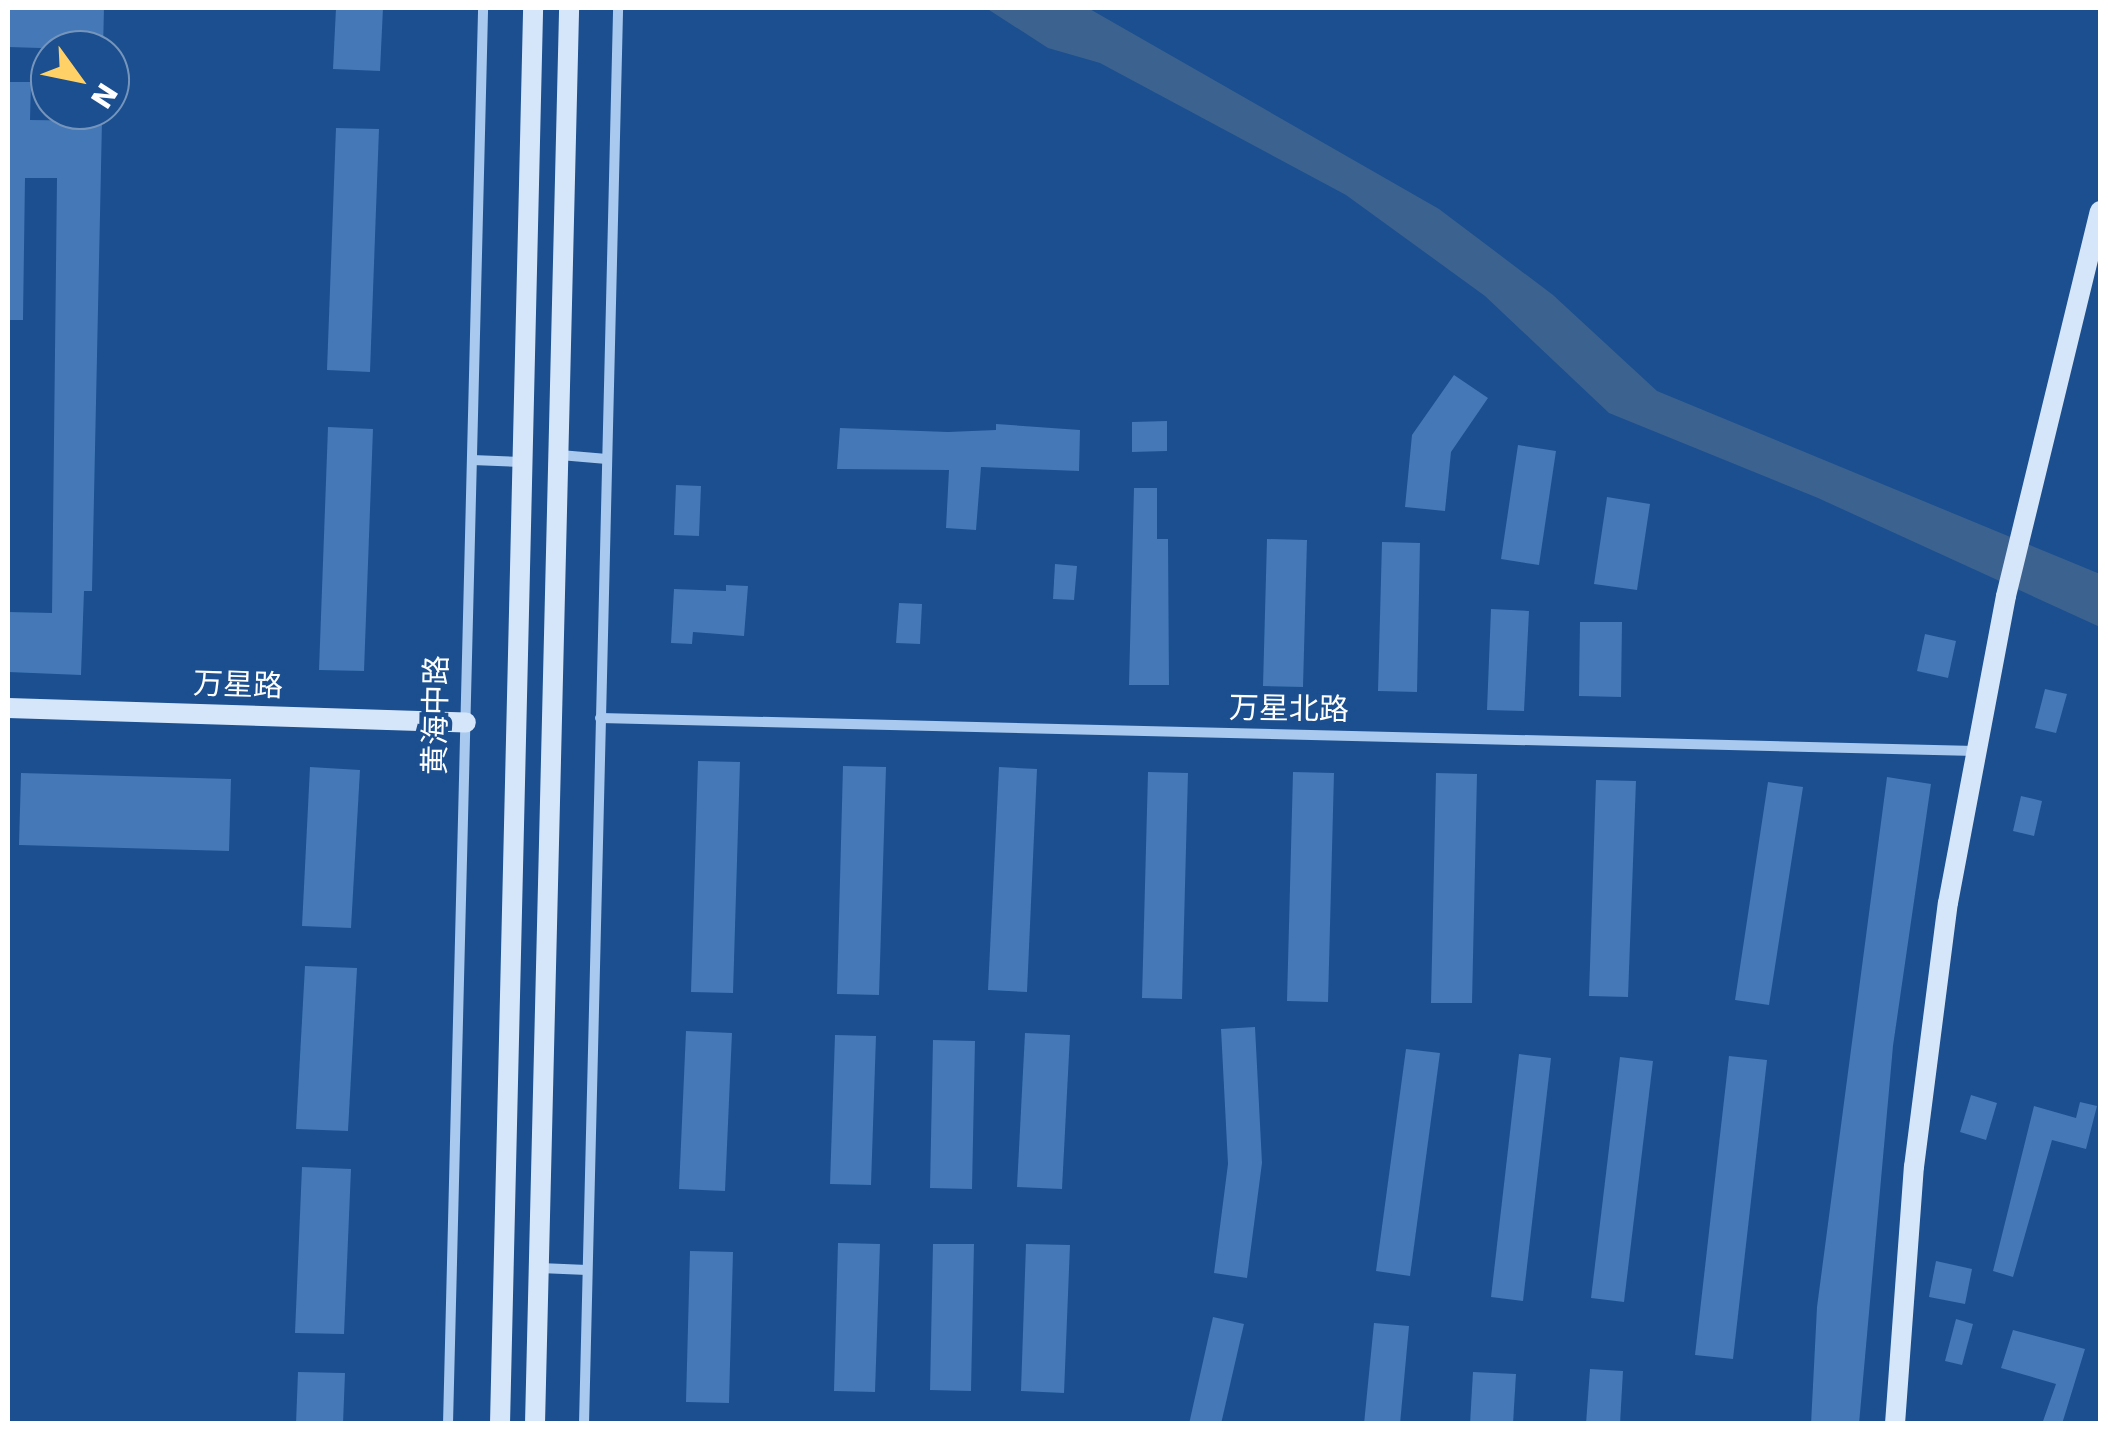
<!DOCTYPE html>
<html>
<head>
<meta charset="utf-8">
<style>
	body { margin:0 }
	#map { position:relative; width:2108px; height:1431px; overflow:hidden; background:#1b4f8f; font-family:"DejaVu Sans","Noto Sans SC",sans-serif }
	div>[style] { position:absolute }
	[style*='--x'] { left:calc(var(--x)*1px); top:calc(var(--y)*1px); width:calc(var(--w)*1px); rotate:calc(var(--a)*1deg) }
	.water>* { inset:0; background:#3c6290 }
	.building>* { inset:0; background:#4478b7 }
	.street>* { height:10px; margin:-5px; padding:0 5px; transform-origin:5px; border-radius:5px; background:#a9c9ee }
	.secondary>* { height:20px; margin:-10px; padding:0 10px; transform-origin:10px; border-radius:10px; background:#d6e6fa }
	span { translate:-50% -50%; white-space:nowrap; text-align:center; line-height:1.15; -webkit-text-stroke:9px #1b4f8f; paint-order:stroke }
	.street-label { font-size:30px; color:#fff }
	.frame { position:absolute; inset:0; border:10px solid #fff; pointer-events:none }
	.north { position:absolute; left:30px; top:30px; width:100px; height:100px; box-sizing:border-box; background:#1b4f8f; border:2px solid #7695bc; border-radius:50%; rotate:123deg; font-size:28px; font-weight:700; line-height:40px; text-align:center; color:#fff }
	.north::after { content:''; display:block; margin:auto; width:35px; height:45px; background:#ffd166; clip-path:polygon(50% 0,100% 100%,50% 72%,0 100%) }
</style>
</head>
<body>
<div id="map">
	<div class="water">
		<div style="clip-path:polygon(986px 8px,1088px 8px,1439px 209px,1553px 295px,1657px 391px,2100px 574px,2100px 627px,1818px 498px,1609px 413px,1485px 296px,1346px 195px,1100px 63px,1048px 48px)"></div>
	</div>
	<div class="building">
		<div style="clip-path:polygon(104px 8px,103px 50px,8px 47px,8px 10px)"></div>
		<div style="clip-path:polygon(336px 8px,383px 8px,380px 71px,333px 69px)"></div>
		<div style="clip-path:polygon(8px 82px,31px 82px,30px 120px,102px 121px,92px 591px,84px 591px,81px 675px,8px 672px,8px 612px,52px 613px,57px 178px,25px 178px,23px 320px,8px 320px)"></div>
		<div style="clip-path:polygon(336px 128px,379px 129px,370px 372px,327px 370px)"></div>
		<div style="clip-path:polygon(1454px 375px,1488px 398px,1451px 452px,1445px 511px,1405px 507px,1412px 435px)"></div>
		<div style="clip-path:polygon(1167px 421px,1167px 451px,1132px 452px,1132px 422px)"></div>
		<div style="clip-path:polygon(996px 424px,1080px 430px,1079px 471px,981px 467px,976px 530px,946px 528px,949px 470px,837px 469px,840px 428px,948px 432px,996px 430px)"></div>
		<div style="clip-path:polygon(328px 427px,373px 429px,364px 671px,319px 670px)"></div>
		<div style="clip-path:polygon(1518px 445px,1556px 451px,1539px 565px,1501px 559px)"></div>
		<div style="clip-path:polygon(676px 485px,701px 486px,699px 536px,674px 535px)"></div>
		<div style="clip-path:polygon(1134px 488px,1157px 488px,1157px 539px,1168px 539px,1169px 685px,1129px 685px)"></div>
		<div style="clip-path:polygon(1607px 497px,1650px 504px,1637px 590px,1594px 584px)"></div>
		<div style="clip-path:polygon(1267px 539px,1307px 540px,1303px 687px,1263px 686px)"></div>
		<div style="clip-path:polygon(1382px 542px,1420px 543px,1417px 692px,1378px 691px)"></div>
		<div style="clip-path:polygon(1055px 564px,1077px 566px,1074px 600px,1053px 599px)"></div>
		<div style="clip-path:polygon(726px 585px,748px 586px,744px 636px,693px 632px,692px 644px,671px 643px,674px 589px,726px 591px)"></div>
		<div style="clip-path:polygon(899px 603px,922px 604px,920px 644px,896px 643px)"></div>
		<div style="clip-path:polygon(1491px 609px,1529px 611px,1524px 711px,1487px 710px)"></div>
		<div style="clip-path:polygon(1580px 622px,1622px 622px,1621px 697px,1579px 696px)"></div>
		<div style="clip-path:polygon(1925px 634px,1956px 641px,1948px 678px,1917px 671px)"></div>
		<div style="clip-path:polygon(2045px 689px,2067px 694px,2056px 733px,2035px 728px)"></div>
		<div style="clip-path:polygon(698px 761px,740px 762px,733px 993px,691px 992px)"></div>
		<div style="clip-path:polygon(843px 766px,886px 767px,879px 995px,837px 994px)"></div>
		<div style="clip-path:polygon(310px 767px,360px 770px,351px 928px,302px 926px)"></div>
		<div style="clip-path:polygon(999px 767px,1037px 769px,1027px 992px,988px 990px)"></div>
		<div style="clip-path:polygon(1148px 772px,1188px 773px,1182px 999px,1142px 998px)"></div>
		<div style="clip-path:polygon(1293px 772px,1334px 773px,1328px 1002px,1287px 1001px)"></div>
		<div style="clip-path:polygon(21px 773px,231px 779px,229px 851px,19px 845px)"></div>
		<div style="clip-path:polygon(1436px 773px,1477px 774px,1472px 1003px,1431px 1003px)"></div>
		<div style="clip-path:polygon(1887px 777px,1931px 784px,1893px 1046px,1859px 1424px,1811px 1424px,1817px 1307px)"></div>
		<div style="clip-path:polygon(1596px 780px,1636px 781px,1628px 997px,1589px 996px)"></div>
		<div style="clip-path:polygon(1768px 782px,1803px 787px,1769px 1005px,1735px 1000px)"></div>
		<div style="clip-path:polygon(2021px 796px,2042px 801px,2034px 836px,2013px 831px)"></div>
		<div style="clip-path:polygon(305px 966px,357px 968px,348px 1131px,296px 1129px)"></div>
		<div style="clip-path:polygon(1255px 1027px,1262px 1163px,1247px 1278px,1214px 1273px,1228px 1164px,1221px 1029px)"></div>
		<div style="clip-path:polygon(686px 1031px,732px 1033px,725px 1191px,679px 1189px)"></div>
		<div style="clip-path:polygon(1025px 1033px,1070px 1035px,1062px 1189px,1017px 1187px)"></div>
		<div style="clip-path:polygon(835px 1035px,876px 1036px,871px 1185px,830px 1184px)"></div>
		<div style="clip-path:polygon(933px 1040px,975px 1041px,972px 1189px,930px 1188px)"></div>
		<div style="clip-path:polygon(1406px 1049px,1440px 1053px,1410px 1276px,1376px 1271px)"></div>
		<div style="clip-path:polygon(1519px 1054px,1551px 1058px,1523px 1301px,1491px 1297px)"></div>
		<div style="clip-path:polygon(1729px 1056px,1767px 1060px,1733px 1359px,1695px 1355px)"></div>
		<div style="clip-path:polygon(1620px 1057px,1653px 1061px,1624px 1302px,1591px 1298px)"></div>
		<div style="clip-path:polygon(1971px 1095px,1997px 1103px,1986px 1140px,1960px 1132px)"></div>
		<div style="clip-path:polygon(2080px 1102px,2097px 1106px,2086px 1149px,2052px 1140px,2013px 1277px,1993px 1271px,2034px 1106px,2076px 1118px)"></div>
		<div style="clip-path:polygon(302px 1167px,351px 1169px,344px 1334px,295px 1333px)"></div>
		<div style="clip-path:polygon(838px 1243px,880px 1244px,875px 1392px,834px 1391px)"></div>
		<div style="clip-path:polygon(933px 1244px,974px 1244px,971px 1391px,930px 1390px)"></div>
		<div style="clip-path:polygon(1026px 1244px,1070px 1245px,1064px 1393px,1021px 1391px)"></div>
		<div style="clip-path:polygon(690px 1251px,733px 1252px,729px 1403px,686px 1402px)"></div>
		<div style="clip-path:polygon(1936px 1261px,1972px 1269px,1965px 1304px,1929px 1297px)"></div>
		<div style="clip-path:polygon(1213px 1317px,1244px 1324px,1221px 1424px,1189px 1424px)"></div>
		<div style="clip-path:polygon(1956px 1319px,1973px 1324px,1962px 1365px,1945px 1361px)"></div>
		<div style="clip-path:polygon(1374px 1323px,1409px 1326px,1400px 1424px,1364px 1424px)"></div>
		<div style="clip-path:polygon(2013px 1330px,2085px 1349px,2062px 1424px,2042px 1424px,2056px 1384px,2001px 1368px)"></div>
		<div style="clip-path:polygon(1590px 1369px,1623px 1371px,1620px 1424px,1586px 1424px)"></div>
		<div style="clip-path:polygon(298px 1372px,345px 1373px,343px 1424px,296px 1424px)"></div>
		<div style="clip-path:polygon(1473px 1372px,1516px 1374px,1513px 1424px,1470px 1424px)"></div>
	</div>
	<div class="street">
		<div style="--x:560;--y:455;--w:47;--a:4.9"></div>
		<div style="--x:472;--y:460;--w:50;--a:2.3"></div>
		<div style="--x:600;--y:718;--w:1376;--a:1.37"></div>
		<div style="--x:540;--y:1268;--w:47;--a:2.4"></div>
		<div style="--x:448;--y:1424;--w:1416;--a:-88.58"></div>
		<div style="--x:584;--y:1424;--w:1416;--a:-88.62"></div>
	</div>
	<div class="secondary">
		<div style="--x:8;--y:708;--w:458;--a:1.8"></div>
		<div style="--x:500;--y:1424;--w:1416;--a:-88.66"></div>
		<div style="--x:535;--y:1424;--w:1416;--a:-88.62"></div>
		<div style="--x:1895;--y:1424;--w:258;--a:-85.8"></div>
		<div style="--x:1914;--y:1167;--w:266;--a:-82.7"></div>
		<div style="--x:1948;--y:903;--w:312;--a:-79.3"></div>
		<div style="--x:2006;--y:596;--w:396;--a:-76.3"></div>
	</div>
	<div class="street-label">
		<span style="left:238px;top:685px;rotate:2deg">万星路</span>
		<span style="left:1289px;top:709px;rotate:1deg">万星北路</span>
		<span style="left:436px;top:715px;rotate:-89deg">黄海中路</span>
	</div>
	<div class="frame"></div>
	<div class="north">N</div>
</div>
</body>
</html>
